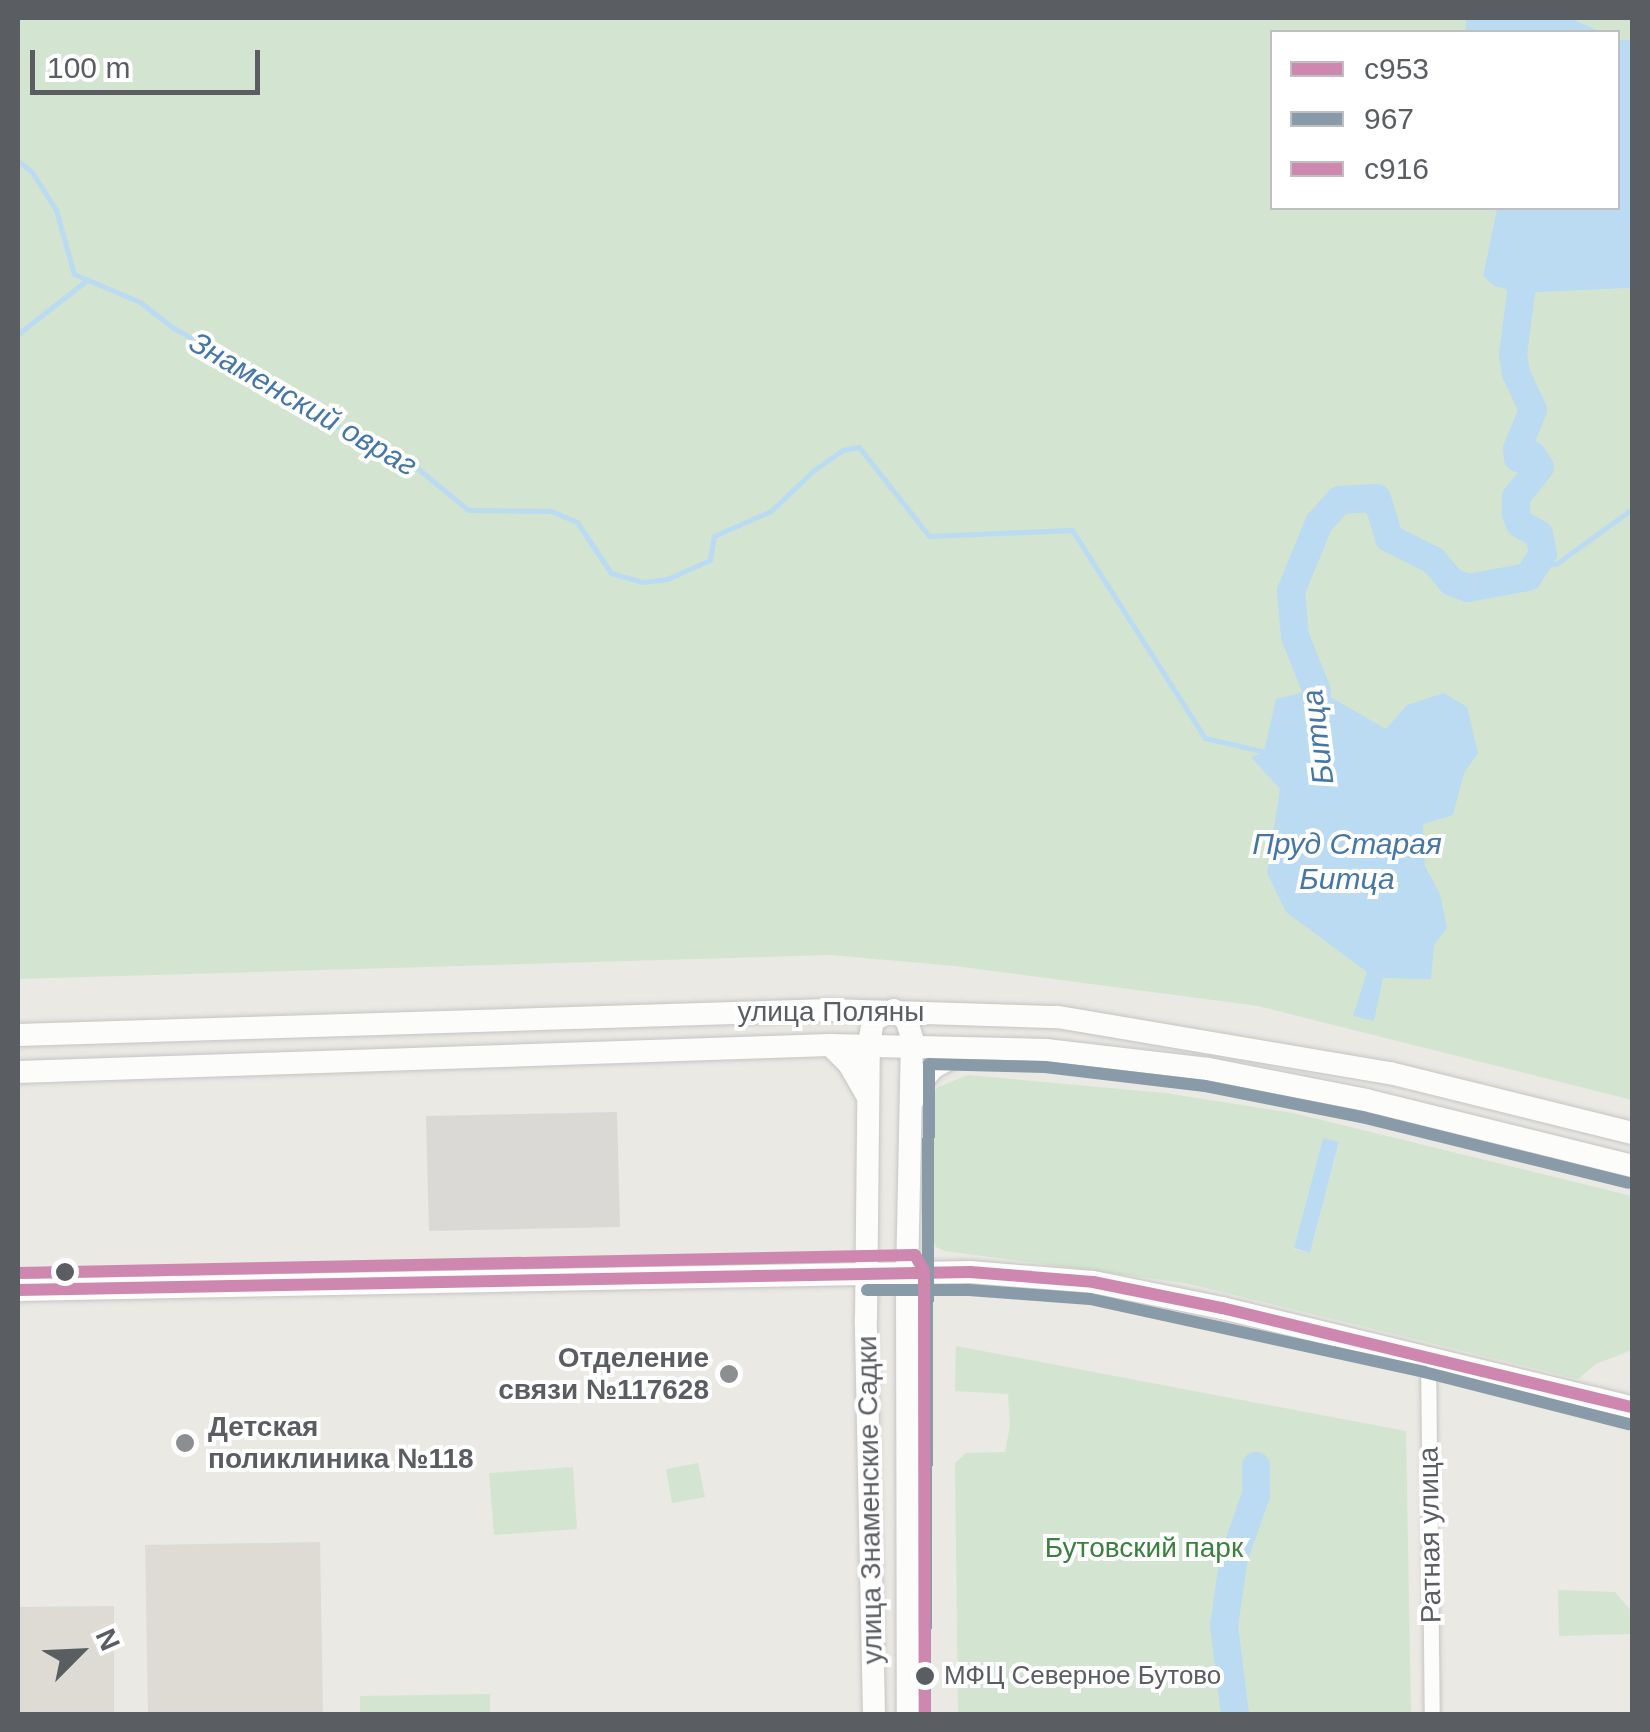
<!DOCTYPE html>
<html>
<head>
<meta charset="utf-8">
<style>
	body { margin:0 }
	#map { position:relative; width:1650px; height:1732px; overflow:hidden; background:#eae9e4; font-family:Helvetica,sans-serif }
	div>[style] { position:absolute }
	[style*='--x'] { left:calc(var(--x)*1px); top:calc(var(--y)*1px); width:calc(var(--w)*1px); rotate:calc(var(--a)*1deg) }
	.industrial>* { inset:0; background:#dbd9d5 }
	.education>* { inset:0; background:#dddbd4 }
	.green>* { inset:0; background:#d3e5d0 }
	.water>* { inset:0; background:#badbf2 }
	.stream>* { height:5px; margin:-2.5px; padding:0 2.5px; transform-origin:2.5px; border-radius:2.5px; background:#badbf2 }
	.river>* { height:28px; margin:-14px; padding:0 14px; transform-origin:14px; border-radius:14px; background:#badbf2 }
	.roads { filter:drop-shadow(0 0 2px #c6c5c5) drop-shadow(0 0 2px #c6c5c5) }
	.street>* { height:15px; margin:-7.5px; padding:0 7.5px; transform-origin:7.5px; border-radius:7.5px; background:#fcfcfb }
	.secondary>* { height:22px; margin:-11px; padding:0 11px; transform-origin:11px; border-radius:11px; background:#fcfcfb }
	.bus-1>* { height:12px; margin:-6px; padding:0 6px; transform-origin:6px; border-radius:6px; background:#ce88b0 }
	.bus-2>* { height:12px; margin:-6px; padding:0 6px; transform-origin:6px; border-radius:6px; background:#899ba9 }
	.bus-3>* { height:12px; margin:-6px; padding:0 6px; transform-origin:6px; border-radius:6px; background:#ce88b0 }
	.dots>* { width:28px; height:28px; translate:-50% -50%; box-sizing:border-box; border:5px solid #fff; border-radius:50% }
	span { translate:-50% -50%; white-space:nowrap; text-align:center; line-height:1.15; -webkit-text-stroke:8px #fff; paint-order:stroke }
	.bus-label { font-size:26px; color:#5a5e62 }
	.left { translate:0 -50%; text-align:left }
	.street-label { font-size:28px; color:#5a5e62 }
	.poi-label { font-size:28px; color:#5a5e62; font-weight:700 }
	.right { translate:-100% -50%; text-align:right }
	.park-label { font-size:28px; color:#3b803e }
	.water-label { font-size:30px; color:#4576a8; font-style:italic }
	.frame { position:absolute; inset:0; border:20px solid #5a5e62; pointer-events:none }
	.legend { position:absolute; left:1270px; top:30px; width:350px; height:180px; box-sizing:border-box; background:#fff; border:2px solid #bdbfc0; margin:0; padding:12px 18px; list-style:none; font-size:30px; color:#5a5e62 }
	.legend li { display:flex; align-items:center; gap:20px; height:50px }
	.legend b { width:50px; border:2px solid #bdbfc0 }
	.north { position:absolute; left:30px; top:1602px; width:100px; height:100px; -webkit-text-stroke:8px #fff; paint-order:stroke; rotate:66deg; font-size:28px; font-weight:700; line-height:40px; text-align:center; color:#5a5e62 }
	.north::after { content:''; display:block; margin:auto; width:35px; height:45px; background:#5a5e62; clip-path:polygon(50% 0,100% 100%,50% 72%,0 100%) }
	.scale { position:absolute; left:30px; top:50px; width:230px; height:45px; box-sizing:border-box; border:5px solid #5a5e62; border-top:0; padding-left:12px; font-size:30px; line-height:35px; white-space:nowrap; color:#5a5e62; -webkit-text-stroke:8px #fff; paint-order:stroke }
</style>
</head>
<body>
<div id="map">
	<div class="industrial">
		<div style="clip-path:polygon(617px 1112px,620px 1227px,429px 1231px,426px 1116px)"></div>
	</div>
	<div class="education">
		<div style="clip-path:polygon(320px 1542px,323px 1714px,148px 1714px,145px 1545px)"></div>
		<div style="clip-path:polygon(114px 1606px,114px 1714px,18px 1714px,18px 1607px)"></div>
	</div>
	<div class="green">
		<div style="clip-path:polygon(18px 18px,1466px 18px,1466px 32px,1272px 32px,1272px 208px,1497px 208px,1483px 276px,1494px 286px,1521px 293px,1632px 288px,1632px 1100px,1258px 1006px,955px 966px,830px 955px,18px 979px)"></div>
		<div style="clip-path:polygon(1570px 18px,1632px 18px,1632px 40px,1625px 43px,1618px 40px,1618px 32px,1602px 32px)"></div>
		<div style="clip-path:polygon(evenodd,968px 1075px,1165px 1093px,1293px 1113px,1632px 1196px,1632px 1350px,1596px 1364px,1578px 1379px,1185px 1283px,945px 1251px,936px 1247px,921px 1210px,921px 1109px,938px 1087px,968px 1075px,1323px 1138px,1339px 1143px,1310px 1253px,1294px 1249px,1323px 1138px)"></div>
		<div style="clip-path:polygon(956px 1346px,1406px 1431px,1411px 1714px,958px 1714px,955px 1463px,966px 1453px,1005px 1452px,1010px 1426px,1008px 1394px,955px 1391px)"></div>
		<div style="clip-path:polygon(698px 1463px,705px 1497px,672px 1503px,666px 1469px)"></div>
		<div style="clip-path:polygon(573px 1467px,577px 1529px,494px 1535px,489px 1473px)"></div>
		<div style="clip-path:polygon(1558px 1590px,1615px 1592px,1632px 1612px,1632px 1634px,1559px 1636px)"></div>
		<div style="clip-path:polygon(490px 1694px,490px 1714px,360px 1714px,360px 1696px)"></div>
	</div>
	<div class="water">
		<div style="clip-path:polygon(1466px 18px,1570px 18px,1602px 32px,1466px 32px)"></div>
		<div style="clip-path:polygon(1618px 40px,1632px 40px,1632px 288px,1521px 293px,1494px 286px,1483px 276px,1497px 208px,1618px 208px)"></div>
		<div style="clip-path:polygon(1316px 689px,1386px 729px,1407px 705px,1444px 693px,1467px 707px,1478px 753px,1464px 773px,1453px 815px,1423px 824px,1425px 866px,1440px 894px,1447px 928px,1434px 945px,1431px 979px,1383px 978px,1374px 1021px,1353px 1016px,1367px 972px,1286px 912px,1267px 873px,1280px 789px,1251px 757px,1264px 752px,1276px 699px)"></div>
		<div style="clip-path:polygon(1323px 1138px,1339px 1142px,1310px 1253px,1294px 1248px)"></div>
	</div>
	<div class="stream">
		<div style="--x:18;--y:161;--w:18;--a:38"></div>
		<div style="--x:32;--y:172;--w:45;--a:57.7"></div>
		<div style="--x:56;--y:210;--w:66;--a:74.3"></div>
		<div style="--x:74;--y:274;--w:72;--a:23"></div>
		<div style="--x:140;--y:302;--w:41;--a:38"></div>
		<div style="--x:172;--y:327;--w:138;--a:29"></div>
		<div style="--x:293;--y:394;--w:29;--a:46"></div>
		<div style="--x:313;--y:415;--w:102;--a:25.1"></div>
		<div style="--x:405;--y:458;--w:82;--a:39.5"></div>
		<div style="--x:468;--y:510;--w:83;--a:0.7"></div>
		<div style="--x:551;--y:511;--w:28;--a:23"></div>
		<div style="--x:577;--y:522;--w:61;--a:56.3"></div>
		<div style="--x:611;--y:573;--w:33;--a:16"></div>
		<div style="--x:643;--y:582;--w:24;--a:-7"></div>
		<div style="--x:667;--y:579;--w:47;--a:-23.8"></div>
		<div style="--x:710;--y:560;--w:24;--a:-81"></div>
		<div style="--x:714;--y:536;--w:62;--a:-23.7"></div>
		<div style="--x:771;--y:511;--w:59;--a:-43.6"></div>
		<div style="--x:814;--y:470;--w:35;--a:-35"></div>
		<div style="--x:843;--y:450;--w:16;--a:-11"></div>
		<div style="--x:859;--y:447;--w:113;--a:51.8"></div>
		<div style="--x:929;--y:536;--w:143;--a:-2.4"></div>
		<div style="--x:1072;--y:530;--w:247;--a:57.4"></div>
		<div style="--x:1205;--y:738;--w:67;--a:13"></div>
		<div style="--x:18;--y:334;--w:88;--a:-38"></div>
		<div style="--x:1537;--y:564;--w:19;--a:0"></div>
		<div style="--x:1556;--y:564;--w:94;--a:-35.9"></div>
	</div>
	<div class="river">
		<div style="--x:1320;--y:725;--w:36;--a:-96"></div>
		<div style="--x:1316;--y:689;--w:57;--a:-111.6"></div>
		<div style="--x:1295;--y:636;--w:45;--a:-95.1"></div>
		<div style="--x:1291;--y:591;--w:74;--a:-67.6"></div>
		<div style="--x:1319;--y:523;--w:31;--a:-48"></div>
		<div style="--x:1340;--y:500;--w:37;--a:-3"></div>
		<div style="--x:1377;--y:498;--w:42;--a:73.3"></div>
		<div style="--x:1389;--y:538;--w:49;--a:26.6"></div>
		<div style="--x:1433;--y:560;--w:29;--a:49"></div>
		<div style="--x:1452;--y:582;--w:17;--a:21"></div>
		<div style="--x:1468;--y:588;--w:61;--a:-10.4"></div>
		<div style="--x:1528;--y:577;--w:27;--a:-57"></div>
		<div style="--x:1543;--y:554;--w:20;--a:-101"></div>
		<div style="--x:1539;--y:534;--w:21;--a:-152"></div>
		<div style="--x:1520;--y:524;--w:11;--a:-112"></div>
		<div style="--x:1516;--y:514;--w:17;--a:-90"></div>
		<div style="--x:1516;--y:497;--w:38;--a:-51"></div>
		<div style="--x:1540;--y:467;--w:14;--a:-124"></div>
		<div style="--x:1532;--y:455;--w:14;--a:168"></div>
		<div style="--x:1518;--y:458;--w:9;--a:-96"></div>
		<div style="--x:1517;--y:449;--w:42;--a:-67.7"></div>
		<div style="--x:1533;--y:410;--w:41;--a:-114.7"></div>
		<div style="--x:1516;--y:373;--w:19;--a:-99"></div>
		<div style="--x:1513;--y:354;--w:62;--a:-82.5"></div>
		<div style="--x:1521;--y:293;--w:85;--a:-94.7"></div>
		<div style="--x:1235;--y:1714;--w:89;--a:-97.1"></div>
		<div style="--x:1224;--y:1626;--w:70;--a:-81.8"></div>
		<div style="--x:1234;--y:1557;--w:66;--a:-70.5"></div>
		<div style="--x:1256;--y:1495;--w:29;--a:-90"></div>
	</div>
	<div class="roads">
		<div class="street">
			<div style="--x:1428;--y:1355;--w:359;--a:89.4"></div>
		</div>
		<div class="secondary">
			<div style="--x:894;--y:1010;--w:17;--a:40"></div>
			<div style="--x:907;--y:1021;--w:19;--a:74"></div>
			<div style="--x:912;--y:1039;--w:232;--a:91.2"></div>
			<div style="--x:907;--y:1271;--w:443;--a:89.9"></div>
			<div style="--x:18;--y:1035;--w:812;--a:-1.76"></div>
			<div style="--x:830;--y:1010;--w:228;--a:1.8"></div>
			<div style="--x:1058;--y:1017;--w:337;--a:9.6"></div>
			<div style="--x:1390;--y:1073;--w:249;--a:13.9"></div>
			<div style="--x:830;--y:1045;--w:27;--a:45"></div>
			<div style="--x:849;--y:1064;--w:38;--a:60"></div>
			<div style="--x:18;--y:1072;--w:812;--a:-1.9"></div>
			<div style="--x:830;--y:1045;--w:216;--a:1.3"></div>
			<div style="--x:1046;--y:1050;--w:163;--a:6.7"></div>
			<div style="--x:1208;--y:1069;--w:161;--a:11.1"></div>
			<div style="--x:1366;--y:1100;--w:274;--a:13.9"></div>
			<div style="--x:913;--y:1100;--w:17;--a:-69"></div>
			<div style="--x:919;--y:1084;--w:23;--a:-49"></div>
			<div style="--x:934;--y:1067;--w:38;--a:-28"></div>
			<div style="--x:18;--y:1290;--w:952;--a:-1.08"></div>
			<div style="--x:970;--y:1272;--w:123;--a:4.6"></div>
			<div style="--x:1093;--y:1282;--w:132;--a:11.4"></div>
			<div style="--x:1222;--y:1308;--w:422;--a:13.6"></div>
			<div style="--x:874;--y:1714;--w:396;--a:-91.2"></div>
			<div style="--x:866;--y:1318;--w:273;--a:-89.4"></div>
			<div style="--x:869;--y:1045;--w:25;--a:-81"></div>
			<div style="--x:873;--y:1020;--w:23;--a:-25"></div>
		</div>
	</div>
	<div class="bus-1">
		<div style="--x:18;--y:1290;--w:952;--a:-1.08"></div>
		<div style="--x:970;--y:1272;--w:123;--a:4.6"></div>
		<div style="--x:1093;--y:1282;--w:132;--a:11.4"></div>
		<div style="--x:1222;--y:1308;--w:422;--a:13.6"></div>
	</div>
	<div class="bus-2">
		<div style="--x:867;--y:1290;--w:102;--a:0"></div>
		<div style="--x:969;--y:1290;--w:121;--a:4.3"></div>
		<div style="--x:1090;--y:1299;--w:342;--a:12.3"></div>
		<div style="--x:1424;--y:1372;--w:211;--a:14.3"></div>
		<div style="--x:925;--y:1714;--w:650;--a:-89.65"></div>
		<div style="--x:929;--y:1064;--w:116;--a:1.5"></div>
		<div style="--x:1045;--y:1067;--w:161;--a:6.8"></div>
		<div style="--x:1205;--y:1086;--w:160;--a:11.2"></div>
		<div style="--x:1362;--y:1117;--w:274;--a:13.9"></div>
	</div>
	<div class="bus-3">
		<div style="--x:18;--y:1273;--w:897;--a:-1.15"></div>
		<div style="--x:915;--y:1255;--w:18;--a:61"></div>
		<div style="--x:924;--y:1271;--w:443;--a:89.9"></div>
	</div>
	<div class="dots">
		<div style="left:65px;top:1272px;background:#5a5e62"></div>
		<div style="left:729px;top:1374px;background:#8c8f90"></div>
		<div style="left:185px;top:1443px;background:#8c8f90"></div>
		<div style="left:925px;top:1676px;background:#5a5e62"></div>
	</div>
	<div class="bus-label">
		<span class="left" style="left:944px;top:1676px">МФЦ Северное Бутово</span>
	</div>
	<div class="street-label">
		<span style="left:831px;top:1012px">улица Поляны</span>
		<span style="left:870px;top:1500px;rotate:-91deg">улица Знаменские Садки</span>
		<span style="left:1430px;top:1535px;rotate:-91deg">Ратная улица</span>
	</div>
	<div class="poi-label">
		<span class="right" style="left:709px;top:1374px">Отделение<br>связи №117628</span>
		<span class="left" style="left:208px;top:1443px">Детская<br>поликлиника №118</span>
	</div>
	<div class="park-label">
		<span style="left:1144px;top:1548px">Бутовский парк</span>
	</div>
	<div class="water-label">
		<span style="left:303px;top:404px;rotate:30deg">Знаменский овраг</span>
		<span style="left:1318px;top:737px;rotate:-97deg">Битца</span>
		<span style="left:1347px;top:861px">Пруд Старая<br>Битца</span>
	</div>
	<div class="frame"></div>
	<ul class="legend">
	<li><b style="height:12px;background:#ce88b0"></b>с953</li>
	<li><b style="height:12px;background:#899ba9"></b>967</li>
	<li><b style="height:12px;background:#ce88b0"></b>с916</li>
	</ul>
	<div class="north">N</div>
	<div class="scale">100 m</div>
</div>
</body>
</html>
